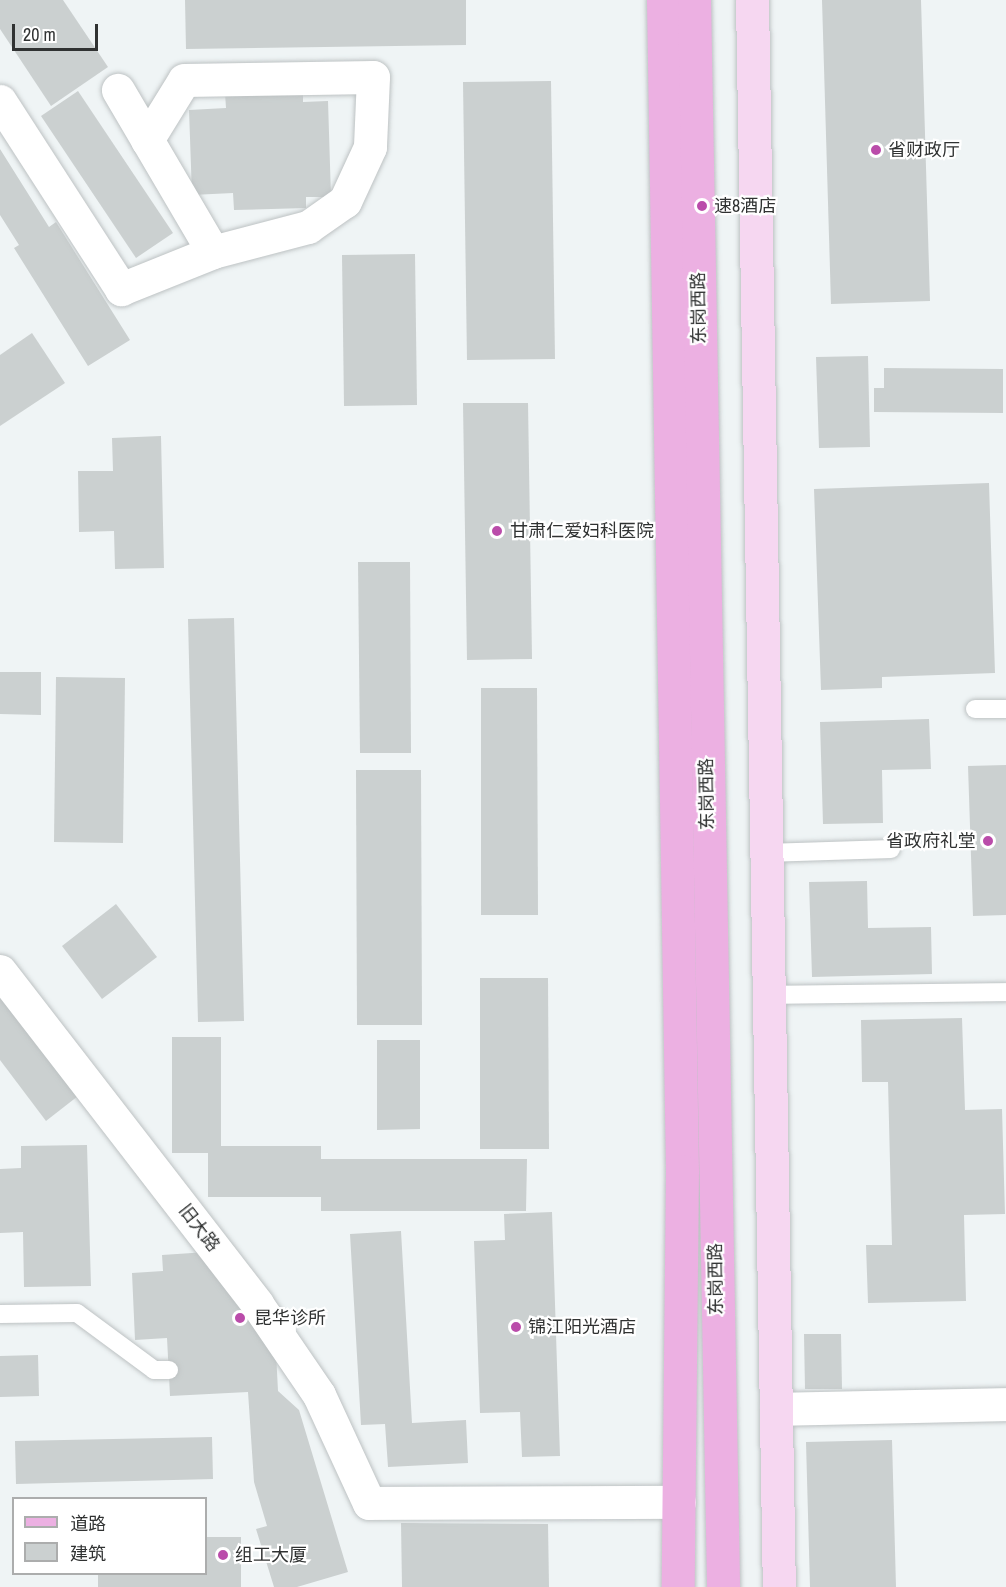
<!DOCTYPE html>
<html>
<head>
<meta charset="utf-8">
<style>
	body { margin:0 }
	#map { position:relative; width:1006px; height:1587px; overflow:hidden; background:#eff4f5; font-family:"Archivo Narrow","Noto Sans SC",sans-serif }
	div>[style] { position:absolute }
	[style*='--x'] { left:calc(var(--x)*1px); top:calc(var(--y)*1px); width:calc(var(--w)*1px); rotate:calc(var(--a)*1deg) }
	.building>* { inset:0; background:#cbd0d0 }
	.roads { filter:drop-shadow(0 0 2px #bdc2c3) drop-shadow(0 0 2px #bdc2c3) }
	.lane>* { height:18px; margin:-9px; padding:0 9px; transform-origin:9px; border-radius:9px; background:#fff }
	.street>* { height:33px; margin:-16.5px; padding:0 16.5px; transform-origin:16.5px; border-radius:16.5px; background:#fff }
	.secondary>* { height:33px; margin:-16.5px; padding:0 16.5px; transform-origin:16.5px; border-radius:16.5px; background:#f6d7f1 }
	.primary>* { height:33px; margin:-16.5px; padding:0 16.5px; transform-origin:16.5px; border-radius:16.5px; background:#ecb0e2 }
	.dots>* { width:16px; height:16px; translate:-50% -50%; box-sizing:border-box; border:3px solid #fff; border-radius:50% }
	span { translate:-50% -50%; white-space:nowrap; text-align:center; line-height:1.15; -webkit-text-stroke:4.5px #fff; paint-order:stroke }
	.poi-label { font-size:18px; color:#303232 }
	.left { translate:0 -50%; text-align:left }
	.right { translate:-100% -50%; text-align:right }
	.street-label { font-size:18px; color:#303232 }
	.legend { position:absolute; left:12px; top:1497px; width:195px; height:78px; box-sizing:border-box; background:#fff; border:2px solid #acadad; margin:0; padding:8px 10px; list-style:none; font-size:18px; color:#303232 }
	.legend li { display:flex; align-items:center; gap:12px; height:30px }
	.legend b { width:30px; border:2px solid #acadad }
	.scale { position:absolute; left:12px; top:24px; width:86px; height:27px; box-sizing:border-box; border:3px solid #303232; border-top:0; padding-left:8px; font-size:18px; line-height:21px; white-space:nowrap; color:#303232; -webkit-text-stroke:4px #fff; paint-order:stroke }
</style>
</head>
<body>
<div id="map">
	<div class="building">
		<div style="clip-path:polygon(0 0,63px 0,108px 67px,51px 106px,0 29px)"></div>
		<div style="clip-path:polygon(185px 0,466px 0,466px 45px,186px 49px)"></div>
		<div style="clip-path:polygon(822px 0,921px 0,930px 301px,831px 304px)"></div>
		<div style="clip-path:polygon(551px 81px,555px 359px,467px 360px,463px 82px)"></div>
		<div style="clip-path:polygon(78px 91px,173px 233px,136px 258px,41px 116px)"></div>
		<div style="clip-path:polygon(303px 91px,303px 102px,328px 101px,331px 197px,306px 197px,306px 208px,234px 210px,233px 193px,192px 195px,189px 110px,226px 108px,225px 93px)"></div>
		<div style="clip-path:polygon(0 149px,49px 227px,56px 222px,130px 340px,88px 366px,14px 248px,19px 245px,0 215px)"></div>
		<div style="clip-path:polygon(415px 254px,417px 405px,344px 406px,342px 255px)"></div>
		<div style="clip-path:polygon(32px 333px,65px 383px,0 426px,0 355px)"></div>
		<div style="clip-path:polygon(868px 356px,870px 447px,819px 448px,816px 357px)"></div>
		<div style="clip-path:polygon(884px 368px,1003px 369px,1003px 413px,874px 412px,874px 388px,884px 388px)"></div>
		<div style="clip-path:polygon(463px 403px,528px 403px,532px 659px,467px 660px)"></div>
		<div style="clip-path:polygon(161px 436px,164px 568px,115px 569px,114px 531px,79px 532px,78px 471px,113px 471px,112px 438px)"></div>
		<div style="clip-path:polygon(989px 483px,995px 673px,882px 677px,882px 688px,821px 690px,814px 489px)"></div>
		<div style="clip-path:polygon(358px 562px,410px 562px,411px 753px,360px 753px)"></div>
		<div style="clip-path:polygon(234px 618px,244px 1021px,198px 1022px,188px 619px)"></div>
		<div style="clip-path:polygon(0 672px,41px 672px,41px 715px,0 714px)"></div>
		<div style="clip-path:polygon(56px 677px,125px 678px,123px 843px,54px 842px)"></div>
		<div style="clip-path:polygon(481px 688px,537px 688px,538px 915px,481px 915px)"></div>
		<div style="clip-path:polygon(929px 719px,931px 769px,882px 770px,883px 823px,823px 824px,820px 722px)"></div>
		<div style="clip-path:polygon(1006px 765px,1006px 915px,973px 916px,968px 766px)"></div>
		<div style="clip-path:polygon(356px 770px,421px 770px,422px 1025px,357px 1025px)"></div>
		<div style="clip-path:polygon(867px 881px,868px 928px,931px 927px,932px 974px,812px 977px,809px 882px)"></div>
		<div style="clip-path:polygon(116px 904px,157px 957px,102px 999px,62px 946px)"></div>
		<div style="clip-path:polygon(480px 978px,548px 978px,549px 1149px,480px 1149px)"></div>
		<div style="clip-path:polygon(0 994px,78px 1096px,46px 1121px,0 1060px)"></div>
		<div style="clip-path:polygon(962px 1018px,965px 1110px,1002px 1109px,1005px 1214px,964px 1215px,966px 1301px,868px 1303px,866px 1245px,892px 1245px,888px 1082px,862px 1082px,861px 1020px)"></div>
		<div style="clip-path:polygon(172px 1037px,221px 1037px,221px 1146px,321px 1146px,321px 1159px,527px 1159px,526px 1211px,321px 1211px,321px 1197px,208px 1197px,208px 1153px,172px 1153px)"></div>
		<div style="clip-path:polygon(377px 1040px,420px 1040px,420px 1129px,377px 1130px)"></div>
		<div style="clip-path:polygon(87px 1145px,91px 1286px,24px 1287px,23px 1232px,0 1233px,0 1169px,21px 1168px,21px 1146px)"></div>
		<div style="clip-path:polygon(552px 1212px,560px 1456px,522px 1457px,520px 1412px,480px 1413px,474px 1241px,505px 1240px,504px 1214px)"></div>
		<div style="clip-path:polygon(401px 1231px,412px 1423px,466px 1420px,468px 1463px,388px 1467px,385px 1424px,361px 1425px,350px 1234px)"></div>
		<div style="clip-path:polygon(207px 1252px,276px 1352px,278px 1391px,299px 1410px,348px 1572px,297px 1587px,274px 1587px,256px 1529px,267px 1526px,254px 1482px,248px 1392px,170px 1396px,167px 1338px,135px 1340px,132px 1273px,163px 1271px,162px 1255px)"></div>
		<div style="clip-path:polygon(804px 1334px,841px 1334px,842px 1389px,805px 1389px)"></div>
		<div style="clip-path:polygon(38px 1355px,39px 1396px,0 1397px,0 1356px)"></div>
		<div style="clip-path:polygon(212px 1437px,213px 1479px,16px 1484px,15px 1441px)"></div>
		<div style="clip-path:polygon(892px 1440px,896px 1587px,810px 1587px,806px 1442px)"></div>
		<div style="clip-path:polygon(401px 1523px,548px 1524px,549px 1587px,402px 1587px)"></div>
		<div style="clip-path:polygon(206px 1537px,241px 1537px,241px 1587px,98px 1587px,98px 1574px,206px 1574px)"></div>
	</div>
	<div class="roads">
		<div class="lane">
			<div style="--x:975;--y:709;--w:31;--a:0"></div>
			<div style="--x:766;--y:853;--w:125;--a:-1.8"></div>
			<div style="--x:768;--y:995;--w:238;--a:-0.7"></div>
			<div style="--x:0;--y:1314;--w:77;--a:-0.7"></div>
			<div style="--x:77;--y:1313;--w:96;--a:36.5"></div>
			<div style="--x:154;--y:1370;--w:15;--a:0"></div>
		</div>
		<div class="street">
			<div style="--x:0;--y:101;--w:224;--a:57.2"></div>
			<div style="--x:121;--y:289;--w:99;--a:-21.9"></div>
			<div style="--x:213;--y:252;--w:188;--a:-120.4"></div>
			<div style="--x:147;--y:140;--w:70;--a:-58.3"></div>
			<div style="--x:184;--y:80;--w:189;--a:-0.9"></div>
			<div style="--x:373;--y:77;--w:70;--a:92.5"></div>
			<div style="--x:370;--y:147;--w:60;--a:114.8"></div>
			<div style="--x:345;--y:201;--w:45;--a:144.9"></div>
			<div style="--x:308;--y:227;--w:98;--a:165.3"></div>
			<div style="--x:0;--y:971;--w:421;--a:52.3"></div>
			<div style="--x:257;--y:1304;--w:110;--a:55.7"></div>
			<div style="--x:319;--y:1395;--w:119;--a:65.2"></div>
			<div style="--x:369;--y:1503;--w:310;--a:-0.2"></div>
			<div style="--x:776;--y:1409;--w:230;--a:-1.2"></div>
		</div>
		<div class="secondary">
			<div style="--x:752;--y:0;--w:1587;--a:89.03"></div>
		</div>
		<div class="primary">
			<div style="--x:663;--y:0;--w:1171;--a:89.07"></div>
			<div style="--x:682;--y:1171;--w:416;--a:90.6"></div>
			<div style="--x:694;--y:0;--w:1587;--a:88.95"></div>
		</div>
	</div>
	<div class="dots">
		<div style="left:876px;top:150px;background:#ba4caa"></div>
		<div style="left:702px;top:206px;background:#ba4caa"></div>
		<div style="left:497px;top:531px;background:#ba4caa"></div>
		<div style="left:988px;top:841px;background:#ba4caa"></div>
		<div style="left:240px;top:1318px;background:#ba4caa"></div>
		<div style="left:516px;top:1327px;background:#ba4caa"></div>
		<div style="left:223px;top:1555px;background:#ba4caa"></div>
	</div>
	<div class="poi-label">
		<span class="left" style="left:888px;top:150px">省财政厅</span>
		<span class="left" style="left:714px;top:206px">速8酒店</span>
		<span class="left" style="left:510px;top:531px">甘肃仁爱妇科医院</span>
		<span class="right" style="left:976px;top:841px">省政府礼堂</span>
		<span class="left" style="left:254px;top:1318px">昆华诊所</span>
		<span class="left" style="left:528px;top:1327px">锦江阳光酒店</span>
		<span class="left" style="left:235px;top:1555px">组工大厦</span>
	</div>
	<div class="street-label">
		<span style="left:699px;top:308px;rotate:-91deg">东岗西路</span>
		<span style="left:707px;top:794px;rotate:-91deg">东岗西路</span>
		<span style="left:199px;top:1228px;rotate:52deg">旧大路</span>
		<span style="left:716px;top:1279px;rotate:-91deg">东岗西路</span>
	</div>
	<ul class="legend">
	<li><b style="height:8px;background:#ecb0e2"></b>道路</li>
	<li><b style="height:16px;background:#cbd0d0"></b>建筑</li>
	</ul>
	<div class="scale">20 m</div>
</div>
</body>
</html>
